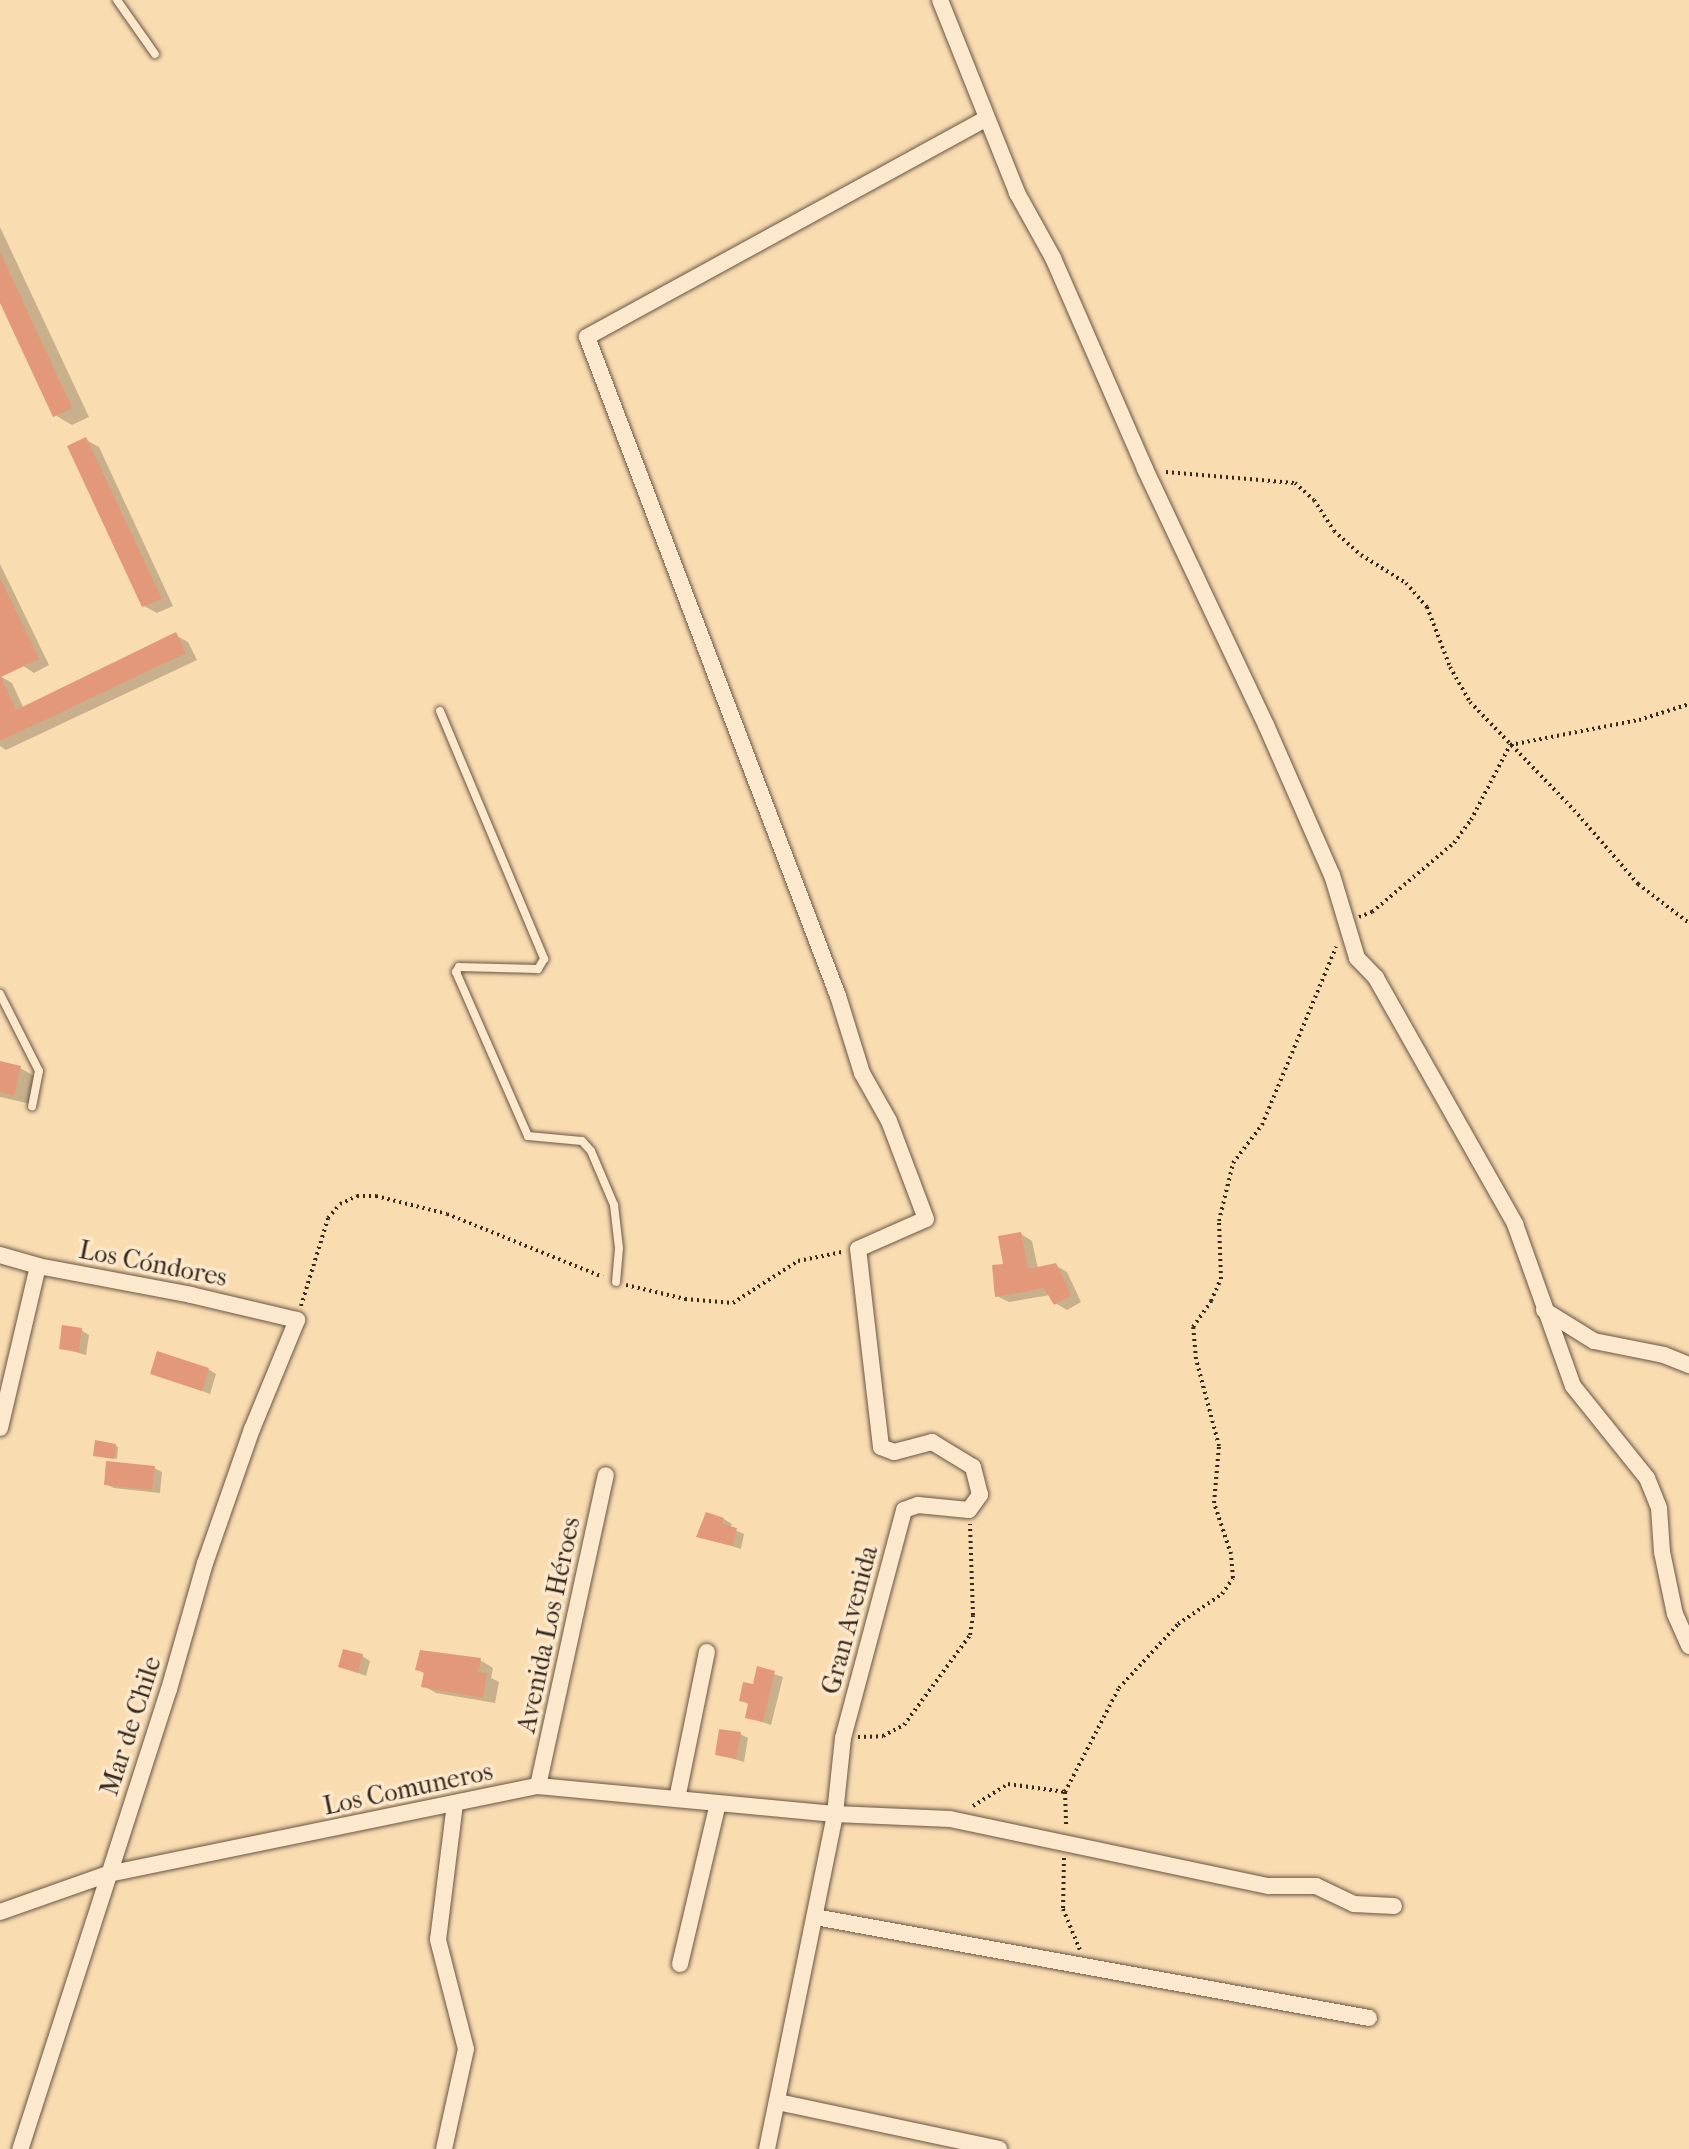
<!DOCTYPE html>
<html>
<head>
<meta charset="utf-8">
<style>
	body { margin:0 }
	#map { position:relative; width:1689px; height:2149px; overflow:hidden; background:#fadcb1; font-family:"IM FELL French Canon",serif }
	div>[style] { position:absolute }
	[style*='--x'] { left:calc(var(--x)*1px); top:calc(var(--y)*1px); width:calc(var(--w)*1px); rotate:calc(var(--a)*1deg) }
	.shadow>* { inset:0; background:#0003 }
	.building>* { inset:0; background:#e29879 }
	.path>* { height:4px; margin-top:-2px; transform-origin:0; background:repeating-linear-gradient(90deg,#37291f 0 2px,transparent 0 6px) }
	.roads { filter:drop-shadow(0 0 2px #685644) drop-shadow(0 0 2px #685644) }
	.lane>* { height:8px; margin:-4px; padding:0 4px; transform-origin:4px; border-radius:4px; background:#fce8cc }
	.street>* { height:16px; margin:-8px; padding:0 8px; transform-origin:8px; border-radius:8px; background:#fce8cc }
	span { translate:-50% -50%; white-space:nowrap; text-align:center; line-height:1.15; -webkit-text-stroke:7px #fce8cc; paint-order:stroke }
	.street-label { font-size:26px; color:#37291f }
</style>
</head>
<body>
<div id="map">
	<div class="shadow">
		<div style="clip-path:polygon(0 227px,89px 417px,72px 425px,55px 415px,0 298px)"></div>
		<div style="clip-path:polygon(86px 440px,99px 447px,173px 606px,157px 613px,144px 606px)"></div>
		<div style="clip-path:polygon(0 564px,49px 665px,34px 673px,0 651px)"></div>
		<div style="clip-path:polygon(175px 635px,188px 642px,197px 660px,6px 750px,0 746px,0 676px,12px 683px,24px 709px)"></div>
		<div style="clip-path:polygon(0 1063px,20px 1068px,38px 1078px,31px 1104px,0 1097px)"></div>
		<div style="clip-path:polygon(1021px 1234px,1032px 1241px,1038px 1269px,1055px 1265px,1067px 1272px,1081px 1302px,1067px 1310px,1055px 1303px,1050px 1295px,1009px 1302px,997px 1296px,1006px 1266px)"></div>
		<div style="clip-path:polygon(81px 1330px,89px 1335px,86px 1355px,61px 1348px)"></div>
		<div style="clip-path:polygon(208px 1369px,216px 1374px,210px 1394px,152px 1373px)"></div>
		<div style="clip-path:polygon(115px 1445px,118px 1447px,117px 1459px,98px 1456px)"></div>
		<div style="clip-path:polygon(154px 1468px,162px 1472px,160px 1493px,114px 1488px,106px 1484px)"></div>
		<div style="clip-path:polygon(707px 1515px,724px 1519px,732px 1524px,730px 1528px,744px 1534px,741px 1549px,699px 1536px)"></div>
		<div style="clip-path:polygon(362px 1656px,370px 1661px,366px 1676px,340px 1666px)"></div>
		<div style="clip-path:polygon(480px 1660px,493px 1668px,491px 1678px,499px 1682px,495px 1703px,436px 1693px,424px 1686px,425px 1674px,417px 1669px)"></div>
		<div style="clip-path:polygon(758px 1669px,783px 1677px,771px 1725px,747px 1717px,750px 1705px,741px 1700px,754px 1686px)"></div>
		<div style="clip-path:polygon(740px 1734px,748px 1738px,744px 1762px,717px 1754px)"></div>
	</div>
	<div class="building">
		<div style="clip-path:polygon(0 252px,72px 408px,53px 417px,0 303px)"></div>
		<div style="clip-path:polygon(86px 437px,162px 599px,142px 607px,67px 446px)"></div>
		<div style="clip-path:polygon(0 578px,39px 659px,1px 677px,16px 710px,176px 632px,186px 653px,0 741px)"></div>
		<div style="clip-path:polygon(0 1061px,21px 1066px,14px 1096px,0 1092px)"></div>
		<div style="clip-path:polygon(1021px 1232px,1028px 1269px,1056px 1263px,1071px 1295px,1054px 1305px,1044px 1288px,995px 1297px,992px 1265px,1003px 1264px,998px 1236px)"></div>
		<div style="clip-path:polygon(62px 1325px,82px 1328px,79px 1352px,59px 1349px)"></div>
		<div style="clip-path:polygon(157px 1351px,209px 1368px,202px 1391px,150px 1374px)"></div>
		<div style="clip-path:polygon(95px 1440px,116px 1444px,114px 1459px,93px 1456px)"></div>
		<div style="clip-path:polygon(106px 1461px,155px 1466px,152px 1490px,104px 1485px)"></div>
		<div style="clip-path:polygon(706px 1512px,724px 1518px,722px 1524px,737px 1528px,732px 1546px,696px 1537px)"></div>
		<div style="clip-path:polygon(343px 1649px,363px 1654px,358px 1673px,338px 1667px)"></div>
		<div style="clip-path:polygon(420px 1650px,481px 1658px,478px 1672px,487px 1673px,483px 1698px,421px 1687px,424px 1672px,415px 1670px)"></div>
		<div style="clip-path:polygon(757px 1666px,775px 1671px,763px 1722px,745px 1718px,748px 1703px,739px 1701px,743px 1682px,753px 1684px)"></div>
		<div style="clip-path:polygon(719px 1729px,741px 1732px,736px 1759px,715px 1755px)"></div>
	</div>
	<div class="path">
		<div style="--x:1166;--y:472;--w:129;--a:4.9"></div>
		<div style="--x:1295;--y:483;--w:25;--a:42"></div>
		<div style="--x:1314;--y:500;--w:37;--a:57"></div>
		<div style="--x:1334;--y:531;--w:36;--a:42"></div>
		<div style="--x:1361;--y:555;--w:53;--a:31.9"></div>
		<div style="--x:1406;--y:583;--w:32;--a:49"></div>
		<div style="--x:1427;--y:607;--w:64;--a:69"></div>
		<div style="--x:1450;--y:667;--w:40;--a:60.3"></div>
		<div style="--x:1470;--y:702;--w:150;--a:46.1"></div>
		<div style="--x:1574;--y:810;--w:98;--a:49.1"></div>
		<div style="--x:1638;--y:884;--w:64;--a:37.4"></div>
		<div style="--x:1359;--y:917;--w:14;--a:-21"></div>
		<div style="--x:1372;--y:912;--w:107;--a:-40.1"></div>
		<div style="--x:1454;--y:843;--w:29;--a:-54"></div>
		<div style="--x:1471;--y:820;--w:85;--a:-62.5"></div>
		<div style="--x:1510;--y:745;--w:131;--a:-11"></div>
		<div style="--x:1639;--y:720;--w:52;--a:-17.7"></div>
		<div style="--x:626;--y:1285;--w:61;--a:13.3"></div>
		<div style="--x:685;--y:1299;--w:48;--a:4.8"></div>
		<div style="--x:733;--y:1303;--w:77;--a:-32.9"></div>
		<div style="--x:798;--y:1261;--w:45;--a:-11.6"></div>
		<div style="--x:301;--y:1306;--w:92;--a:-72.9"></div>
		<div style="--x:328;--y:1218;--w:18;--a:-49"></div>
		<div style="--x:340;--y:1204;--w:19;--a:-25"></div>
		<div style="--x:357;--y:1196;--w:19;--a:0"></div>
		<div style="--x:376;--y:1196;--w:73;--a:14.2"></div>
		<div style="--x:447;--y:1214;--w:168;--a:22"></div>
		<div style="--x:858;--y:1737;--w:25;--a:-2"></div>
		<div style="--x:883;--y:1736;--w:24;--a:-28"></div>
		<div style="--x:904;--y:1725;--w:112;--a:-53.7"></div>
		<div style="--x:970;--y:1635;--w:20;--a:-81"></div>
		<div style="--x:973;--y:1615;--w:91;--a:-91.9"></div>
		<div style="--x:1065;--y:1792;--w:34;--a:88"></div>
		<div style="--x:973;--y:1806;--w:41;--a:-32.2"></div>
		<div style="--x:1008;--y:1784;--w:58;--a:8"></div>
		<div style="--x:1065;--y:1792;--w:117;--a:-62.6"></div>
		<div style="--x:1119;--y:1688;--w:87;--a:-47.3"></div>
		<div style="--x:1178;--y:1624;--w:53;--a:-34.3"></div>
		<div style="--x:1222;--y:1594;--w:19;--a:-55"></div>
		<div style="--x:1233;--y:1578;--w:24;--a:-95"></div>
		<div style="--x:1231;--y:1554;--w:54;--a:-108.4"></div>
		<div style="--x:1214;--y:1503;--w:57;--a:-85"></div>
		<div style="--x:1219;--y:1446;--w:90;--a:-104.8"></div>
		<div style="--x:1196;--y:1359;--w:32;--a:-95"></div>
		<div style="--x:1193;--y:1327;--w:32;--a:-55"></div>
		<div style="--x:1211;--y:1301;--w:24;--a:-66"></div>
		<div style="--x:1221;--y:1279;--w:58;--a:-92"></div>
		<div style="--x:1219;--y:1221;--w:60;--a:-76.4"></div>
		<div style="--x:1233;--y:1163;--w:48;--a:-52.7"></div>
		<div style="--x:1262;--y:1125;--w:193;--a:-67.4"></div>
		<div style="--x:1064;--y:1858;--w:51;--a:91.1"></div>
		<div style="--x:1063;--y:1909;--w:44;--a:67.5"></div>
	</div>
	<div class="roads">
		<div class="lane">
			<div style="--x:117;--y:0;--w:66;--a:54.9"></div>
			<div style="--x:440;--y:711;--w:269;--a:67.2"></div>
			<div style="--x:544;--y:959;--w:12;--a:121"></div>
			<div style="--x:538;--y:969;--w:79;--a:-178.5"></div>
			<div style="--x:459;--y:967;--w:6;--a:121"></div>
			<div style="--x:456;--y:972;--w:179;--a:66.3"></div>
			<div style="--x:528;--y:1136;--w:54;--a:5.3"></div>
			<div style="--x:582;--y:1141;--w:13;--a:48"></div>
			<div style="--x:591;--y:1151;--w:59;--a:66.9"></div>
			<div style="--x:614;--y:1205;--w:43;--a:83.4"></div>
			<div style="--x:619;--y:1248;--w:34;--a:95"></div>
			<div style="--x:0;--y:994;--w:86;--a:63.1"></div>
			<div style="--x:39;--y:1071;--w:36;--a:101"></div>
		</div>
		<div class="street">
			<div style="--x:940;--y:0;--w:208;--a:68.2"></div>
			<div style="--x:1017;--y:193;--w:74;--a:61"></div>
			<div style="--x:1053;--y:258;--w:230;--a:66.4"></div>
			<div style="--x:1145;--y:469;--w:283;--a:64.7"></div>
			<div style="--x:1266;--y:725;--w:164;--a:66.3"></div>
			<div style="--x:1332;--y:875;--w:87;--a:73.2"></div>
			<div style="--x:1357;--y:958;--w:28;--a:46"></div>
			<div style="--x:1376;--y:978;--w:283;--a:60.5"></div>
			<div style="--x:1515;--y:1224;--w:172;--a:70.3"></div>
			<div style="--x:1573;--y:1386;--w:118;--a:51.2"></div>
			<div style="--x:1647;--y:1478;--w:32;--a:68"></div>
			<div style="--x:1659;--y:1508;--w:44;--a:86.1"></div>
			<div style="--x:1662;--y:1552;--w:63;--a:78.2"></div>
			<div style="--x:1675;--y:1614;--w:35;--a:66"></div>
			<div style="--x:0;--y:1255;--w:40;--a:16"></div>
			<div style="--x:38;--y:1266;--w:156;--a:10.7"></div>
			<div style="--x:191;--y:1295;--w:109;--a:13.3"></div>
			<div style="--x:297;--y:1320;--w:118;--a:112.4"></div>
			<div style="--x:252;--y:1429;--w:142;--a:109.3"></div>
			<div style="--x:205;--y:1563;--w:131;--a:105.9"></div>
			<div style="--x:169;--y:1689;--w:484;--a:107.9"></div>
			<div style="--x:1544;--y:1310;--w:59;--a:31.8"></div>
			<div style="--x:1594;--y:1341;--w:71;--a:11.3"></div>
			<div style="--x:1664;--y:1355;--w:27;--a:22"></div>
			<div style="--x:0;--y:1428;--w:166;--a:-76.8"></div>
			<div style="--x:538;--y:1786;--w:318;--a:-77.7"></div>
			<div style="--x:677;--y:1799;--w:150;--a:-78.5"></div>
			<div style="--x:0;--y:1912;--w:114;--a:-19.4"></div>
			<div style="--x:108;--y:1874;--w:439;--a:-11.6"></div>
			<div style="--x:538;--y:1786;--w:298;--a:5.4"></div>
			<div style="--x:835;--y:1814;--w:115;--a:2.5"></div>
			<div style="--x:950;--y:1819;--w:326;--a:11.9"></div>
			<div style="--x:1269;--y:1886;--w:47;--a:0"></div>
			<div style="--x:1316;--y:1886;--w:42;--a:25.3"></div>
			<div style="--x:1354;--y:1904;--w:40;--a:2.9"></div>
			<div style="--x:815;--y:1917;--w:563;--a:10.33"></div>
			<div style="--x:680;--y:1964;--w:165;--a:-76.7"></div>
			<div style="--x:778;--y:2102;--w:226;--a:12"></div>
			<div style="--x:444;--y:2149;--w:102;--a:-77.6"></div>
			<div style="--x:466;--y:2049;--w:113;--a:-104.4"></div>
			<div style="--x:438;--y:1940;--w:137;--a:-82.9"></div>
			<div style="--x:767;--y:2149;--w:342;--a:-78.5"></div>
			<div style="--x:835;--y:1814;--w:76;--a:-84"></div>
			<div style="--x:843;--y:1738;--w:236;--a:-75"></div>
			<div style="--x:904;--y:1510;--w:15;--a:-20"></div>
			<div style="--x:918;--y:1505;--w:51;--a:5.6"></div>
			<div style="--x:969;--y:1510;--w:19;--a:-54"></div>
			<div style="--x:980;--y:1495;--w:29;--a:-104"></div>
			<div style="--x:973;--y:1467;--w:48;--a:-148.6"></div>
			<div style="--x:932;--y:1442;--w:39;--a:165"></div>
			<div style="--x:894;--y:1452;--w:14;--a:-159"></div>
			<div style="--x:881;--y:1447;--w:199;--a:-96.6"></div>
			<div style="--x:858;--y:1249;--w:74;--a:-23.8"></div>
			<div style="--x:926;--y:1219;--w:105;--a:-110.7"></div>
			<div style="--x:889;--y:1121;--w:55;--a:-119.4"></div>
			<div style="--x:862;--y:1073;--w:81;--a:-107.3"></div>
			<div style="--x:838;--y:996;--w:705;--a:-110.85"></div>
			<div style="--x:587;--y:337;--w:455;--a:-28.7"></div>
		</div>
	</div>
	<div class="street-label">
		<span style="left:153px;top:1264px;rotate:11deg">Los Cóndores</span>
		<span style="left:850px;top:1620px;rotate:-75deg">Gran Avenida</span>
		<span style="left:549px;top:1625px;rotate:-78deg">Avenida Los Héroes</span>
		<span style="left:131px;top:1726px;rotate:-72deg">Mar de Chile</span>
		<span style="left:408px;top:1789px;rotate:-12deg">Los Comuneros</span>
	</div>
</div>
</body>
</html>
